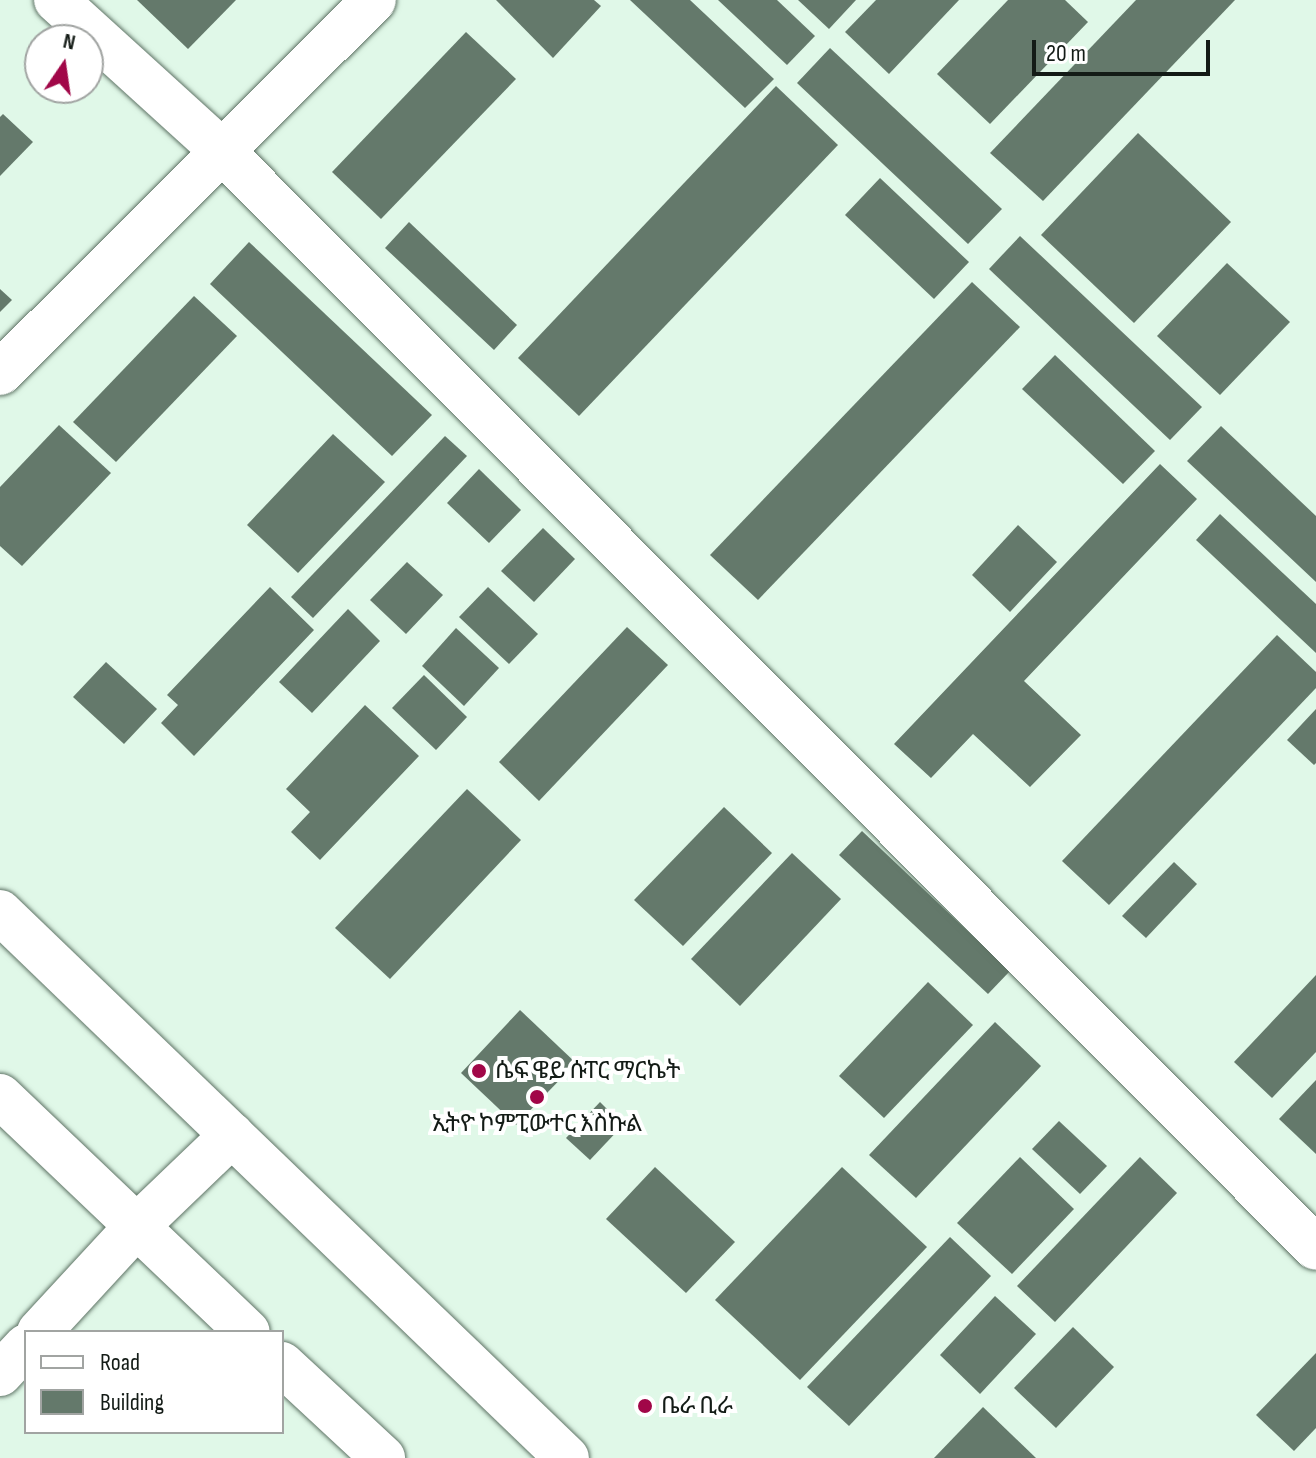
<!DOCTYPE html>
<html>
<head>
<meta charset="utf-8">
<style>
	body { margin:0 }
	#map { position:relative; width:1316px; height:1458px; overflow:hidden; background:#e0f8e8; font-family:"Sofia Sans Condensed","Noto Sans Ethiopic",sans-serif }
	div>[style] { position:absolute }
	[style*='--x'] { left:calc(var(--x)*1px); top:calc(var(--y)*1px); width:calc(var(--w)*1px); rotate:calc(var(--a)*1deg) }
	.building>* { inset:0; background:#64796b }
	.roads { filter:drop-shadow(0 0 2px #5f7466) drop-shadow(0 0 2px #5f7466) }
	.minor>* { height:44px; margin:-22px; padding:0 22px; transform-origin:22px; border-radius:22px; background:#fff }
	.secondary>* { height:44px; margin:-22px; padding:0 22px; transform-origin:22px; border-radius:22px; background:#fff }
	.dots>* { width:22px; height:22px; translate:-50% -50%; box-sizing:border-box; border:4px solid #fff; border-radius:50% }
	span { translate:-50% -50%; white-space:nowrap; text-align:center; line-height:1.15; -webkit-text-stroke:8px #fff; paint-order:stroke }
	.poi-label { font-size:24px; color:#131b16 }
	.left { translate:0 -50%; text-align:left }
	.legend { position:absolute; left:24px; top:1330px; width:260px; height:104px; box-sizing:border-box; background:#fff; border:2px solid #a1a4a2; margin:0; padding:10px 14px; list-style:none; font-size:24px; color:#131b16 }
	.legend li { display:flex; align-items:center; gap:16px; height:40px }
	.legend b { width:40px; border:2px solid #a1a4a2 }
	.north { position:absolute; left:24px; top:24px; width:80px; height:80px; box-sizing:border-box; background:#fff; border:2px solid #a1a4a2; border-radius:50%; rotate:13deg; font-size:22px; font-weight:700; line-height:32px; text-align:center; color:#131b16 }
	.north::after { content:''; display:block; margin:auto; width:28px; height:36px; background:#a10748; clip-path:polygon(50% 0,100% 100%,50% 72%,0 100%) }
	.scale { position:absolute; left:1032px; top:40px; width:178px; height:36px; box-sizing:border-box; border:4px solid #131b16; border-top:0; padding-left:10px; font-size:24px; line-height:28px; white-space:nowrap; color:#131b16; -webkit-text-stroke:6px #fff; paint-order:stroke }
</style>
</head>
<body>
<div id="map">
	<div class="building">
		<div style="clip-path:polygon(137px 0,236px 0,188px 49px)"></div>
		<div style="clip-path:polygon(496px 0,594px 0,601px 6px,553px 58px)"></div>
		<div style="clip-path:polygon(630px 0,690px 0,774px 79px,745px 108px)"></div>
		<div style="clip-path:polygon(718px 0,777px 0,815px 36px,787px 65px)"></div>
		<div style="clip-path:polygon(798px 0,856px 0,829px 29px)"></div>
		<div style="clip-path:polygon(876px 0,959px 0,889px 74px,845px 32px)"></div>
		<div style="clip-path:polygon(1008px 0,1065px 0,1088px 22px,990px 124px,937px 74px)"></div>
		<div style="clip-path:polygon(1136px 0,1235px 0,1043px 201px,990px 153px)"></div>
		<div style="clip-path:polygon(466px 32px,516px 79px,381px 219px,332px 172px)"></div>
		<div style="clip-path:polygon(830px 48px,1002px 209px,968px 244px,797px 83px)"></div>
		<div style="clip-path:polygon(776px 86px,838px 145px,579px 416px,518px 358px)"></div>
		<div style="clip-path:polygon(3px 114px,33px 142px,0 176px,0 117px)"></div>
		<div style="clip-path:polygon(1138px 133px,1231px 222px,1134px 323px,1041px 235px)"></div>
		<div style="clip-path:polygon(880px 178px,969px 262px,934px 299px,845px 215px)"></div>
		<div style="clip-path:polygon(409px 222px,517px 325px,494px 350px,385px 248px)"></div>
		<div style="clip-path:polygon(1020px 236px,1202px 407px,1170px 440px,989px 269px)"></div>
		<div style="clip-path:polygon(249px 242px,432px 415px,392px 456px,210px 284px)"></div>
		<div style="clip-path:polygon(1227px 263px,1290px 322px,1220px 395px,1157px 336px)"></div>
		<div style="clip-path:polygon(972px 282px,1020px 327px,758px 600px,710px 555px)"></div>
		<div style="clip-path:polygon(0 289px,12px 300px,0 312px)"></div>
		<div style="clip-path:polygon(194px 296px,237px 336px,116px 462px,73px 422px)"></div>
		<div style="clip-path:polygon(1055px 355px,1155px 451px,1123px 484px,1022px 389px)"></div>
		<div style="clip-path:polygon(59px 425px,111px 473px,22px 566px,0 546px,0 487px)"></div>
		<div style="clip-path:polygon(1221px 426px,1316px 516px,1316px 582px,1187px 461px)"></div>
		<div style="clip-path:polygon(333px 434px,385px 482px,298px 573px,247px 525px)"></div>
		<div style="clip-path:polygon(445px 436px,467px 456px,313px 618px,291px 597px)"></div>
		<div style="clip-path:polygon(1160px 464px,1197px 499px,1024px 681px,1081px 735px,1030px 787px,973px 734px,931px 778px,894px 744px)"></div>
		<div style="clip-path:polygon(479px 469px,521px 510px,489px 543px,447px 503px)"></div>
		<div style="clip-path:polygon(1220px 514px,1316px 604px,1316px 653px,1196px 540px)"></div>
		<div style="clip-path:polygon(1018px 525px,1057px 562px,1010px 612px,972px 575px)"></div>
		<div style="clip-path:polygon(543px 528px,575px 559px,534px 602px,501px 571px)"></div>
		<div style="clip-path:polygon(407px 562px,443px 595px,406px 634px,370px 600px)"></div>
		<div style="clip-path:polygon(270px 587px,314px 630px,194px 756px,161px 723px,178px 705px,167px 695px)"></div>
		<div style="clip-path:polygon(488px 587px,538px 634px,509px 664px,459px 617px)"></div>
		<div style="clip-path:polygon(348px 609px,380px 641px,312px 713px,279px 682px)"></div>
		<div style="clip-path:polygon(627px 627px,668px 665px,539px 801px,499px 762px)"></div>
		<div style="clip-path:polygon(456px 628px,499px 668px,464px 706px,422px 666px)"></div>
		<div style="clip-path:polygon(1277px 635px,1316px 672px,1316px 688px,1109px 905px,1062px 861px)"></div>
		<div style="clip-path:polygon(106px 662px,157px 709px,124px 744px,73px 697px)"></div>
		<div style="clip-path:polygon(424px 675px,467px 717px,436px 750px,392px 708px)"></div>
		<div style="clip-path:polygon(365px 705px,419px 756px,320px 860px,291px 832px,310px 812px,286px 789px)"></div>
		<div style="clip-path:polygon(1316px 709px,1316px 763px,1314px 765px,1287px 740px)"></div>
		<div style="clip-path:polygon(467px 789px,521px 840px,390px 979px,335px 928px)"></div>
		<div style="clip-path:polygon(724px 807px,772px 853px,683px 946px,634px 900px)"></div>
		<div style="clip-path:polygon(862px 831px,1010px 971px,988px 994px,839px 855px)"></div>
		<div style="clip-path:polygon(792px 853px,841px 899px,740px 1006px,691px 959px)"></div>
		<div style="clip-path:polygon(1174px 862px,1197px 884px,1146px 938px,1122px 916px)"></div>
		<div style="clip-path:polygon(1316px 975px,1316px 1052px,1272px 1098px,1234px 1062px)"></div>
		<div style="clip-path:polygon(928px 982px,973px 1025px,884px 1118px,839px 1076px)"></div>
		<div style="clip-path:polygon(520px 1010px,576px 1063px,516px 1125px,461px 1073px)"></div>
		<div style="clip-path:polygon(995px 1022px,1041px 1066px,916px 1198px,869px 1155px)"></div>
		<div style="clip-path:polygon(1316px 1080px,1316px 1154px,1279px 1119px)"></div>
		<div style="clip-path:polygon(600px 1102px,623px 1125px,590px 1160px,566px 1138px)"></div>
		<div style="clip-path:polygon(1059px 1121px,1107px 1166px,1080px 1194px,1032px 1149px)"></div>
		<div style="clip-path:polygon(1020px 1157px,1074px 1209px,1012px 1274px,957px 1223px)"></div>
		<div style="clip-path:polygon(1140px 1157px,1177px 1193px,1055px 1322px,1017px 1286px)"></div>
		<div style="clip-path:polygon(655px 1167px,735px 1242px,686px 1293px,606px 1219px)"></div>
		<div style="clip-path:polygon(842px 1167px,927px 1247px,800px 1380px,715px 1300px)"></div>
		<div style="clip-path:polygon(950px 1237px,991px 1276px,849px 1426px,807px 1387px)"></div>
		<div style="clip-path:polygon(995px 1296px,1036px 1334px,980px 1394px,940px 1355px)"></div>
		<div style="clip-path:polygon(1073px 1327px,1114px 1367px,1056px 1428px,1014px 1388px)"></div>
		<div style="clip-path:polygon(1316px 1353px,1316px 1428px,1294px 1451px,1256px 1415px)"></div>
		<div style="clip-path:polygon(983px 1407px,1036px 1458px,934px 1458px)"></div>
	</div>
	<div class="roads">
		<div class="minor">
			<div style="--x:56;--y:0;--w:227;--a:42.3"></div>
			<div style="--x:224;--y:153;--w:1546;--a:45.08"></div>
			<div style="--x:0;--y:373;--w:528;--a:-44.92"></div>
			<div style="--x:39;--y:1332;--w:143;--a:-47.3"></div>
			<div style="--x:136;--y:1227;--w:133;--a:-43.8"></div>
			<div style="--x:0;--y:1374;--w:38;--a:-47"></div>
		</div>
		<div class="secondary">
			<div style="--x:0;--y:912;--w:787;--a:43.92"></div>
			<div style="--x:0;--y:1096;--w:342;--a:43.6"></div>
			<div style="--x:282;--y:1364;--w:138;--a:42.9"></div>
		</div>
	</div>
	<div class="dots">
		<div style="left:479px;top:1071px;background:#a10748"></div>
		<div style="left:537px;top:1097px;background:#a10748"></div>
		<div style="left:645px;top:1406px;background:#a10748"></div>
	</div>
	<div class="poi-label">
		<span class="left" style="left:495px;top:1071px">ሴፍ ዌይ ሱፐር ማርኬት</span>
		<span style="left:537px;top:1124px">ኢትዮ ኮምፒውተር እስኩል</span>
		<span class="left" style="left:661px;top:1406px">ቤራ ቢራ</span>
	</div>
	<ul class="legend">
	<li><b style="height:10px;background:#fff"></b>Road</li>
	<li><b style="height:22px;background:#64796b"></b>Building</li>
	</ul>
	<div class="north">N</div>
	<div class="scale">20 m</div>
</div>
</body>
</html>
